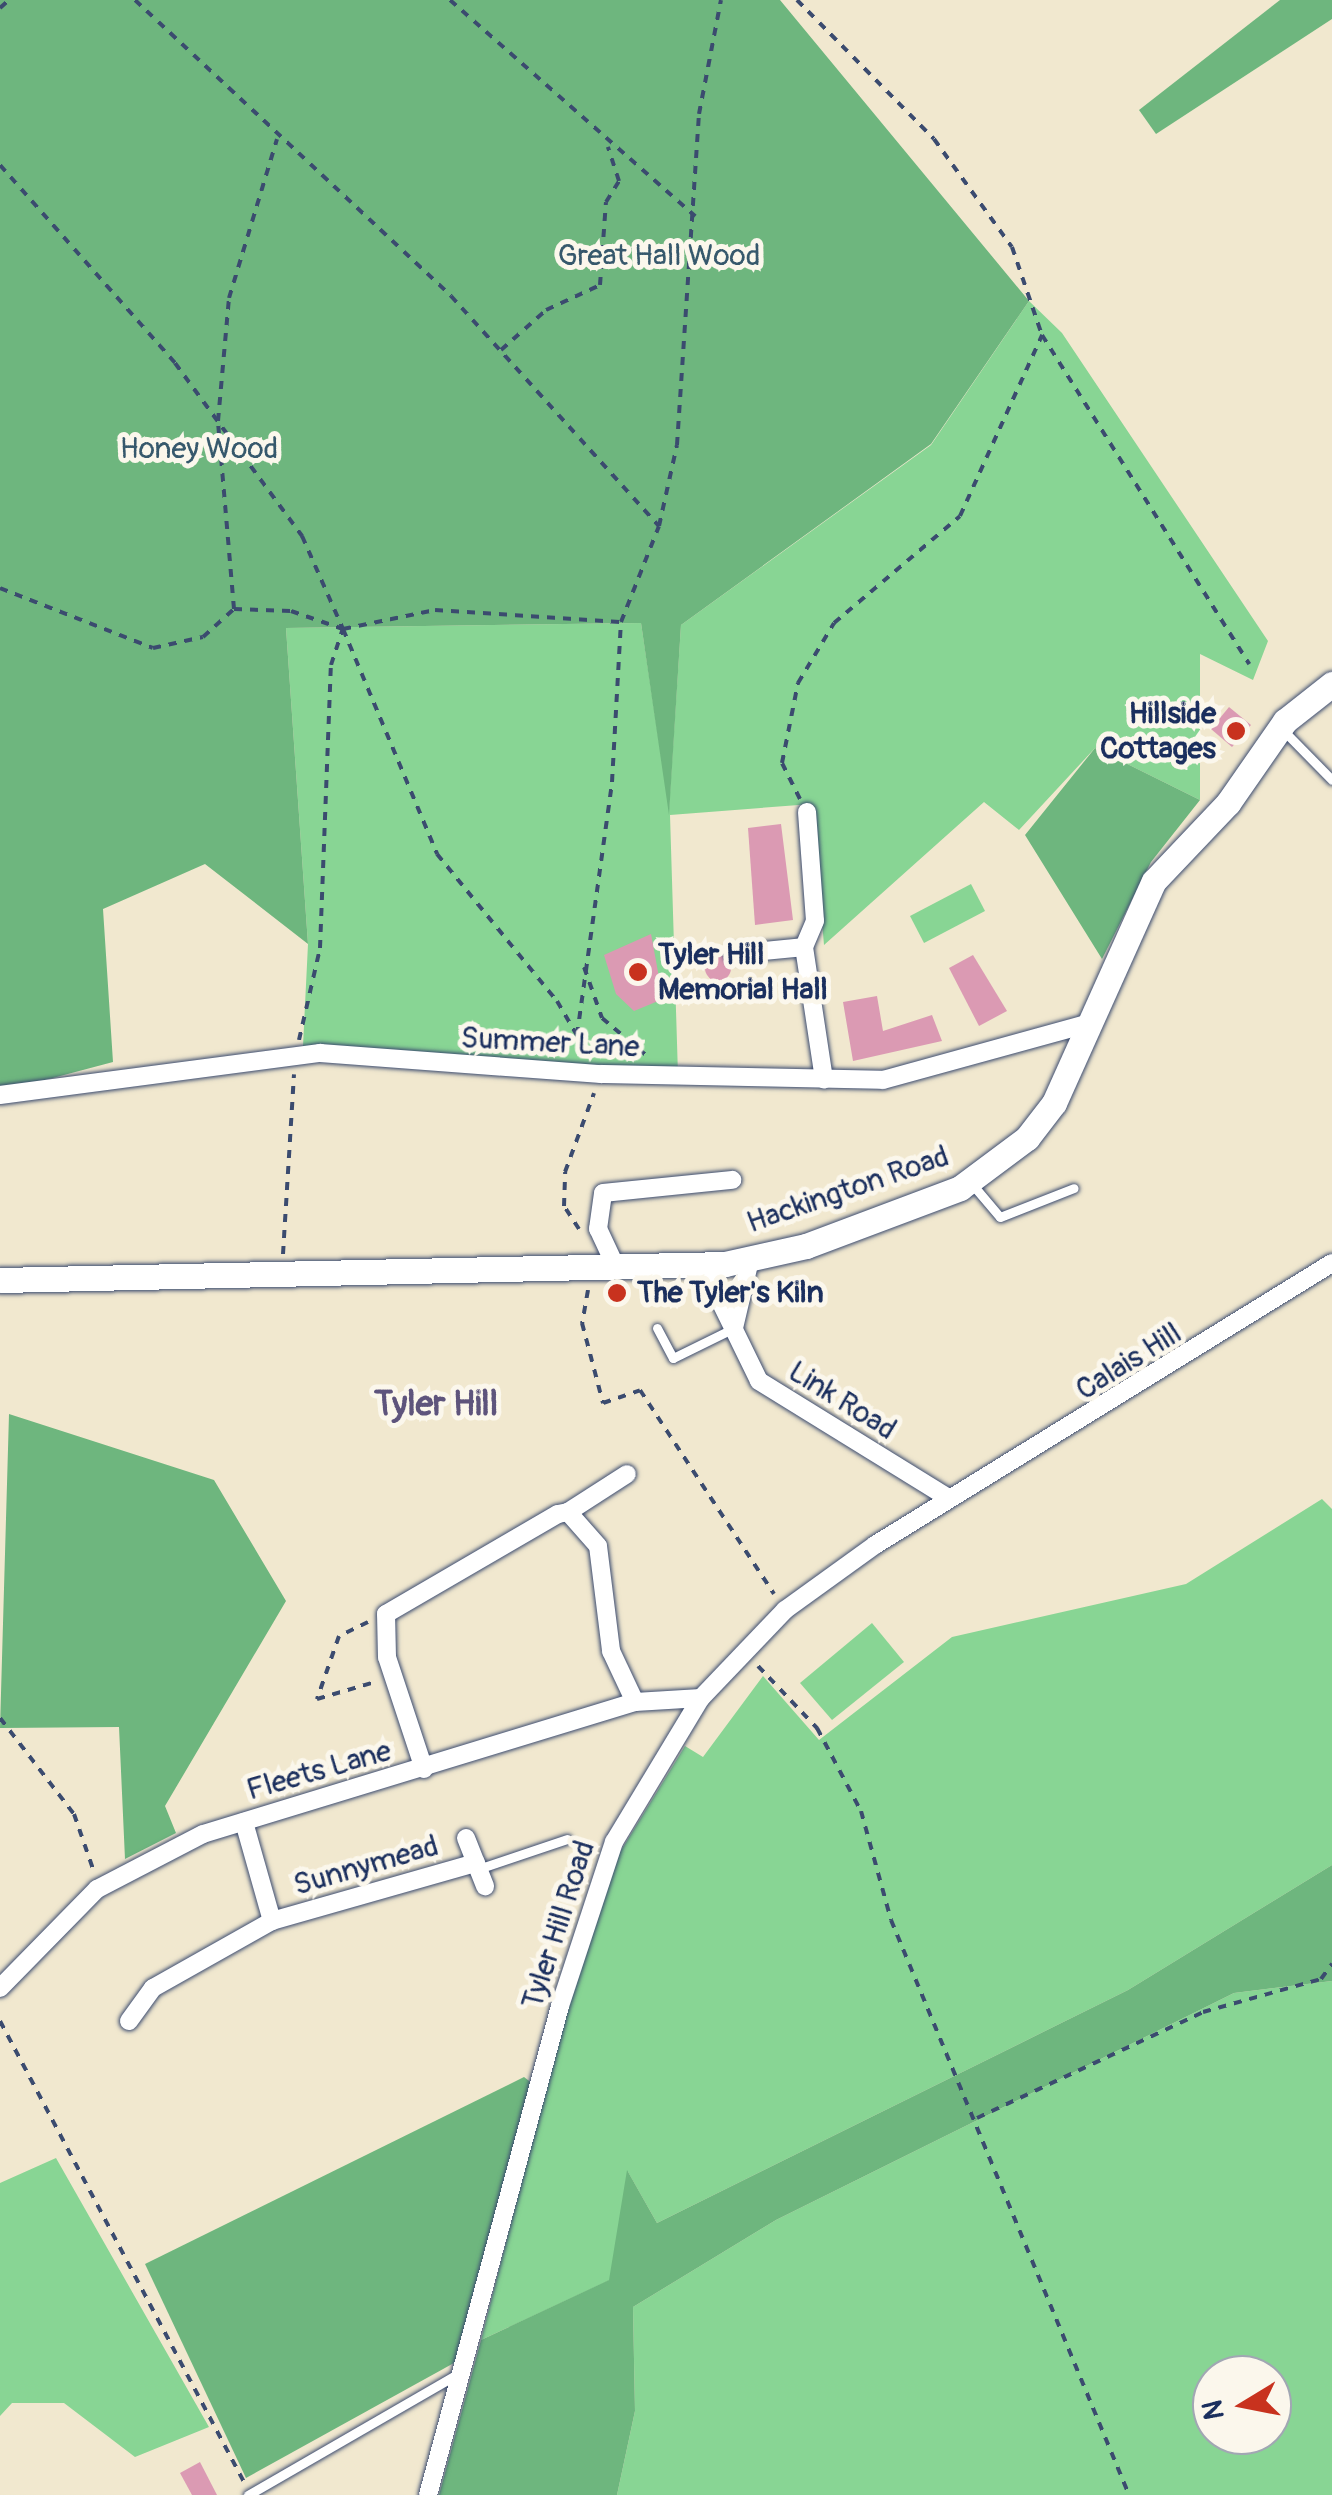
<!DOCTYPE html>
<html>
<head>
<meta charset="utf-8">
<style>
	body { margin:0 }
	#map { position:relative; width:1332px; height:2495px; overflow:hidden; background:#f1e8cf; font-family:Pangolin,sans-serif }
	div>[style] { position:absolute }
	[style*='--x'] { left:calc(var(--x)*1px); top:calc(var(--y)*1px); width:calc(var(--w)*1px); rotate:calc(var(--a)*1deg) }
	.green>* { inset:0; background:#88d594 }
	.forest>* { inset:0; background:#6eb67e }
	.building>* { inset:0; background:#db9ab3 }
	.round { border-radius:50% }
	.path>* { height:4px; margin-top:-2px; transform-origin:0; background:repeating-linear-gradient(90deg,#3b4b6f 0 8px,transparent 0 16px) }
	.roads { filter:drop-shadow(0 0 2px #3b4b6f) drop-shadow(0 0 2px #3b4b6f) }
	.lane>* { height:9px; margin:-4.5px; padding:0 4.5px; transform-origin:4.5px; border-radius:4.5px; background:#fff }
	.street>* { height:18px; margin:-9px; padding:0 9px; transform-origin:9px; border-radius:9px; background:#fff }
	.secondary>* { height:25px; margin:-12.5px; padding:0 12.5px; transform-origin:12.5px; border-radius:12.5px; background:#fff }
	.dots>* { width:28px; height:28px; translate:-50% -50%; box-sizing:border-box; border:5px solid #fbf7ec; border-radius:50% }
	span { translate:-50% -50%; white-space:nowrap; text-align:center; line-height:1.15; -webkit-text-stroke:10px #fbf7ec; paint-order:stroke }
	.park-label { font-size:30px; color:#36586c }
	.poi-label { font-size:30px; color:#1b2f5e; font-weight:700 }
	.right { translate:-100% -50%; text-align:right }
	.left { translate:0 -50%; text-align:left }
	.street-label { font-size:30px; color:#1b2f5e }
	.quarter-label { font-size:35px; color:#5e547c; font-weight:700 }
	.north { position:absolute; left:1192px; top:2355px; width:100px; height:100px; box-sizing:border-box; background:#fbf7ec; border:2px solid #a1a7b3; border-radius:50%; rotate:260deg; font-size:28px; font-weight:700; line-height:40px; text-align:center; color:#1b2f5e }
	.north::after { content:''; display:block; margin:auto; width:35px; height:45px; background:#c8321e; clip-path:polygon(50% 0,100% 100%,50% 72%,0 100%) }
</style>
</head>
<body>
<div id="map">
	<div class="green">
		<div style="clip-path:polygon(1029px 301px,1062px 333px,1268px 641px,1253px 680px,1200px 654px,1200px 800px,1095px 748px,1019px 830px,984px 802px,824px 945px,812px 804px,670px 815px,678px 1075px,303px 1046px,308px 944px,286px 628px,641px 623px,669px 808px,681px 625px,931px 445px)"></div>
		<div style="clip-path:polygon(971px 884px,985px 911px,924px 943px,910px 916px)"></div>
		<div style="clip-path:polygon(1322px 1499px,1332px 1509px,1332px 1865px,1128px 1990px,657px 2223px,628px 2172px,610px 2280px,481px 2340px,566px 2008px,620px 1852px,685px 1746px,703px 1757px,763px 1676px,819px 1740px,952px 1637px,1186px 1584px)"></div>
		<div style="clip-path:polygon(872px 1623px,904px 1662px,832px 1720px,800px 1683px)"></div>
		<div style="clip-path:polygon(evenodd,1332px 1981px,1332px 2495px,617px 2495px,635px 2411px,633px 2307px,776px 2220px,1234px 1993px,1332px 1981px,1212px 2375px,1272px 2375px,1272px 2435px,1212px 2435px,1212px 2375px)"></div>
		<div style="clip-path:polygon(56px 2158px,209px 2427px,135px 2457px,64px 2403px,12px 2403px,0 2416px,0 2183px)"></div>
	</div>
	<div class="forest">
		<div style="clip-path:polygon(0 0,780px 0,1029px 301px,931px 444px,681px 625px,669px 815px,641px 623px,286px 628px,308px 944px,205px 864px,103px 909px,113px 1062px,0 1092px)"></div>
		<div style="clip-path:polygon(1280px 0,1332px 0,1332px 19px,1156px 134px,1139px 110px)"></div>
		<div style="clip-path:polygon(1095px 748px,1200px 800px,1151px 862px,1102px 959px,1025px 835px)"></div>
		<div style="clip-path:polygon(9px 1414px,214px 1480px,286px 1601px,165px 1806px,176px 1833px,125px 1859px,119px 1727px,0 1728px)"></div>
		<div style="clip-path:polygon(1332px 1865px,1332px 1981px,1234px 1993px,776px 2220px,633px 2307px,635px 2411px,617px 2495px,439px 2495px,481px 2340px,609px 2280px,627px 2170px,657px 2223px,1128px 1990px)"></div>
		<div style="clip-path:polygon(524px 2077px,537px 2087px,463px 2358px,246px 2478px,145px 2264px)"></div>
	</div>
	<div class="building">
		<div style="clip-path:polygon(1229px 707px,1251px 725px,1232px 747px,1211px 729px)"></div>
		<div style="clip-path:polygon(781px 824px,793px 920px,755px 925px,748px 828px)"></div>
		<div style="clip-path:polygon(651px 934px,663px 999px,634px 1011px,616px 994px,604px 955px)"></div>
		<div style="clip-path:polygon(973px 955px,1007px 1011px,979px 1026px,949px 968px)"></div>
		<div class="round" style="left:705px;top:955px;width:26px;height:26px"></div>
		<div style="clip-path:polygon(877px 996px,883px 1031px,932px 1015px,942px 1041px,853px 1061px,843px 1002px)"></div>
		<div style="clip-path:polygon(200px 2462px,217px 2495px,192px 2495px,180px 2473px)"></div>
	</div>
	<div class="path">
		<div style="--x:135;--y:0;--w:433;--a:43.1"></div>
		<div style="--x:451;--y:296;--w:310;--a:47.9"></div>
		<div style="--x:450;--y:0;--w:327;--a:41.4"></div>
		<div style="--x:797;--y:0;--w:195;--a:45.4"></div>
		<div style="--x:934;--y:139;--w:133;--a:54.2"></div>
		<div style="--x:1012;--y:247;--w:93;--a:71.2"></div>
		<div style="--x:1042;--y:335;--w:389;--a:57.8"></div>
		<div style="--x:0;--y:8;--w:12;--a:-42"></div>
		<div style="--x:0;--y:165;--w:264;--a:48.5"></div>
		<div style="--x:175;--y:363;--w:215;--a:53.7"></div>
		<div style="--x:302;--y:536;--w:102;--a:66.2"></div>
		<div style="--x:343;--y:629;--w:94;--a:-11.7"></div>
		<div style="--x:435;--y:610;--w:185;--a:3.7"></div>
		<div style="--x:501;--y:350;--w:60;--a:-41.6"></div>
		<div style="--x:546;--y:310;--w:60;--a:-24.8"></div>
		<div style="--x:600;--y:285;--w:83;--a:-85.9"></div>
		<div style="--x:606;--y:202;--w:25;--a:-58"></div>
		<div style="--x:619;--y:181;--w:36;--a:-108"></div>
		<div style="--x:0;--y:588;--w:164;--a:21.4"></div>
		<div style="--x:153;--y:648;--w:51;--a:-12.4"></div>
		<div style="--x:203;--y:637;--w:42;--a:-42.1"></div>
		<div style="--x:234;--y:609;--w:57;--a:2"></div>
		<div style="--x:291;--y:611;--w:55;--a:19.1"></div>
		<div style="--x:234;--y:609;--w:189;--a:-94.9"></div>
		<div style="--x:218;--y:421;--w:123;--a:-84.9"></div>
		<div style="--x:229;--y:298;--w:166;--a:-73.2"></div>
		<div style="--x:343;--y:629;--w:244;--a:67.3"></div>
		<div style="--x:437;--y:854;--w:190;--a:50.8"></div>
		<div style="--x:557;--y:1001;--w:61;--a:59.7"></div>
		<div style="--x:800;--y:799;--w:40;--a:-116.6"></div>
		<div style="--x:782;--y:763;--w:82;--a:-78.7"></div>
		<div style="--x:798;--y:683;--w:70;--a:-59"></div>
		<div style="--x:834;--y:623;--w:165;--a:-40.3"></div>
		<div style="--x:960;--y:516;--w:199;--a:-65.6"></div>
		<div style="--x:584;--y:967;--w:54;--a:70.6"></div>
		<div style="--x:602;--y:1018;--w:57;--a:40.1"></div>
		<div style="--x:577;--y:1035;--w:255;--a:-82.1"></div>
		<div style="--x:612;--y:782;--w:160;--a:-86.8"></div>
		<div style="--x:621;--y:622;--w:103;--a:-68.4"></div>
		<div style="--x:659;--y:526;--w:83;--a:-77.5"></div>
		<div style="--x:677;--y:445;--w:332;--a:-86.2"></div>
		<div style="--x:699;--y:114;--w:116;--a:-79.1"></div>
		<div style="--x:299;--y:1040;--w:94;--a:-77.1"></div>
		<div style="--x:320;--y:948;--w:283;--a:-87.8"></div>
		<div style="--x:331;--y:665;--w:38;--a:-72"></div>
		<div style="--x:579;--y:1229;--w:27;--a:-123"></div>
		<div style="--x:564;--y:1206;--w:34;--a:-88"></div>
		<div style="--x:565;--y:1172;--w:84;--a:-69.8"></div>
		<div style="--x:283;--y:1254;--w:180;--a:-86.5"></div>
		<div style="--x:588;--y:1290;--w:34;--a:100"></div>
		<div style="--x:582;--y:1323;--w:83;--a:75.3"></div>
		<div style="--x:603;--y:1403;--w:39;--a:-19"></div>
		<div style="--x:640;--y:1390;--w:244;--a:56.7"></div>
		<div style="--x:368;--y:1622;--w:32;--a:154"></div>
		<div style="--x:339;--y:1636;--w:67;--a:109.2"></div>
		<div style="--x:317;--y:1699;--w:60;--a:-16.3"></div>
		<div style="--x:758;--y:1666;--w:86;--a:46.4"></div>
		<div style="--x:817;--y:1728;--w:94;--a:62.1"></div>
		<div style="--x:861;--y:1811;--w:113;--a:74.6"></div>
		<div style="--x:891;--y:1920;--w:622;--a:67.51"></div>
		<div style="--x:0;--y:1718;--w:121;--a:52.4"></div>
		<div style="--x:74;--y:1814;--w:58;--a:70.9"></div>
		<div style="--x:0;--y:2021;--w:522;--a:62.11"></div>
		<div style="--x:977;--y:2118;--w:250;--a:-25.1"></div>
		<div style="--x:1203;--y:2012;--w:123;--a:-15.6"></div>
		<div style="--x:1321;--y:1979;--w:19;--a:-54"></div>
	</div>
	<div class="roads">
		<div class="lane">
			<div style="--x:1282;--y:729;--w:71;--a:45.6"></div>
			<div style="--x:972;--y:1184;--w:43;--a:49.7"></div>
			<div style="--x:1000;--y:1217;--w:79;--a:-21.4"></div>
			<div style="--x:657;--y:1328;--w:34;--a:62"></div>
			<div style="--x:673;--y:1358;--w:68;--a:-26.2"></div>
			<div style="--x:478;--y:1869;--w:94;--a:-18.6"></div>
			<div style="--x:248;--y:2495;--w:242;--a:-30"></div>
		</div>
		<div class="street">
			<div style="--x:807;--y:812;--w:109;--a:85.8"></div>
			<div style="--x:815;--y:921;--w:28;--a:113"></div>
			<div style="--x:804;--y:947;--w:134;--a:81.4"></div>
			<div style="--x:733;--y:954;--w:71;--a:-5.6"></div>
			<div style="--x:0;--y:1095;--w:323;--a:-7.5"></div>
			<div style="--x:320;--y:1053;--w:282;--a:4.3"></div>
			<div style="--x:601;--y:1074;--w:282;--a:1.2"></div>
			<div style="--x:883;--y:1080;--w:218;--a:-15.4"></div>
			<div style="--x:702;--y:1264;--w:130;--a:64"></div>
			<div style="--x:759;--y:1381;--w:221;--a:31.7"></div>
			<div style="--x:615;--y:1265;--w:40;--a:-115"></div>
			<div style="--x:598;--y:1229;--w:36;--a:-82"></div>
			<div style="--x:603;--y:1193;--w:130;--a:-5.8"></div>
			<div style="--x:734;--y:1328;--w:70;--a:-76.8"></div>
			<div style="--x:568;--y:1512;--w:70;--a:-32.8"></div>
			<div style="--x:424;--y:1769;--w:118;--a:-108.3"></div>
			<div style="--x:387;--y:1657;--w:43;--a:-91.3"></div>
			<div style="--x:386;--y:1614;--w:199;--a:-30.2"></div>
			<div style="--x:558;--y:1514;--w:10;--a:-11"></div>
			<div style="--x:568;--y:1512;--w:45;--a:48.6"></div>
			<div style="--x:598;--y:1546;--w:106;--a:82.9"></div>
			<div style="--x:611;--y:1651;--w:56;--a:64.8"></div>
			<div style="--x:244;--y:1822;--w:103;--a:74.2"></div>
			<div style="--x:466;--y:1838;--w:52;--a:68.4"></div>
			<div style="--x:0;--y:1988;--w:139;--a:-45.6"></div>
			<div style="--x:97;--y:1889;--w:119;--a:-27.4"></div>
			<div style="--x:203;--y:1834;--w:452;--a:-17"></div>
			<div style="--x:635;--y:1702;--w:66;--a:-3.5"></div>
			<div style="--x:129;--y:2021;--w:41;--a:-54"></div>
			<div style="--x:153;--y:1988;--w:137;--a:-29.4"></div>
			<div style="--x:272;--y:1921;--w:212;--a:-15.9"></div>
			<div style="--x:428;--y:2495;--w:507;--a:-74.89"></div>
			<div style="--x:560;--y:2006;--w:173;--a:-71.8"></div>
			<div style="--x:614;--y:1842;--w:168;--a:-58.9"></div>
			<div style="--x:701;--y:1698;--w:122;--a:-46.3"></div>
			<div style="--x:785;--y:1610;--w:111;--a:-35.8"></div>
			<div style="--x:875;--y:1545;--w:537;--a:-31.68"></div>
		</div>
		<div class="secondary">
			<div style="--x:0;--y:1280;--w:725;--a:-1.26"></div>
			<div style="--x:725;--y:1264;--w:83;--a:-12.5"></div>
			<div style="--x:806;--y:1246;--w:165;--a:-20.6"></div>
			<div style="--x:960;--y:1188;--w:84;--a:-36.7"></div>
			<div style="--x:1027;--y:1138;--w:44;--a:-52.4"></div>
			<div style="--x:1054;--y:1103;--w:243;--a:-65.8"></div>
			<div style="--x:1154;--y:881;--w:108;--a:-46.5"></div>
			<div style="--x:1228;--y:803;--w:100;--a:-55.2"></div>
			<div style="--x:1285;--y:721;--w:60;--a:-38.2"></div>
		</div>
	</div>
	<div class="dots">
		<div style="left:1236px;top:731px;background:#c8321e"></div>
		<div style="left:638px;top:972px;background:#c8321e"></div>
		<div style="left:617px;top:1293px;background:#c8321e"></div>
	</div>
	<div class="park-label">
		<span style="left:659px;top:256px">Great Hall Wood</span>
		<span style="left:199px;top:449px">Honey Wood</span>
	</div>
	<div class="poi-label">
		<span class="right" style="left:1216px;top:731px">Hillside<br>Cottages</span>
		<span class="left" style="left:658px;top:972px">Tyler Hill<br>Memorial Hall</span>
		<span class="left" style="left:637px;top:1293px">The Tyler's Kiln</span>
	</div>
	<div class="street-label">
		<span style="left:550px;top:1043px;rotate:3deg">Summer Lane</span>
		<span style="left:848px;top:1190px;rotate:-19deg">Hackington Road</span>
		<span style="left:1129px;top:1362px;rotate:-32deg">Calais Hill</span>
		<span style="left:842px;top:1401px;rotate:32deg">Link Road</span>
		<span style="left:319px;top:1771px;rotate:-16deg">Fleets Lane</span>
		<span style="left:366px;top:1866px;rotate:-16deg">Sunnymead</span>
		<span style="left:559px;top:1925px;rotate:-72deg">Tyler Hill Road</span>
	</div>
	<div class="quarter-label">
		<span style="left:436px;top:1404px">Tyler Hill</span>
	</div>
	<div class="north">N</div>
</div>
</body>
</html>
